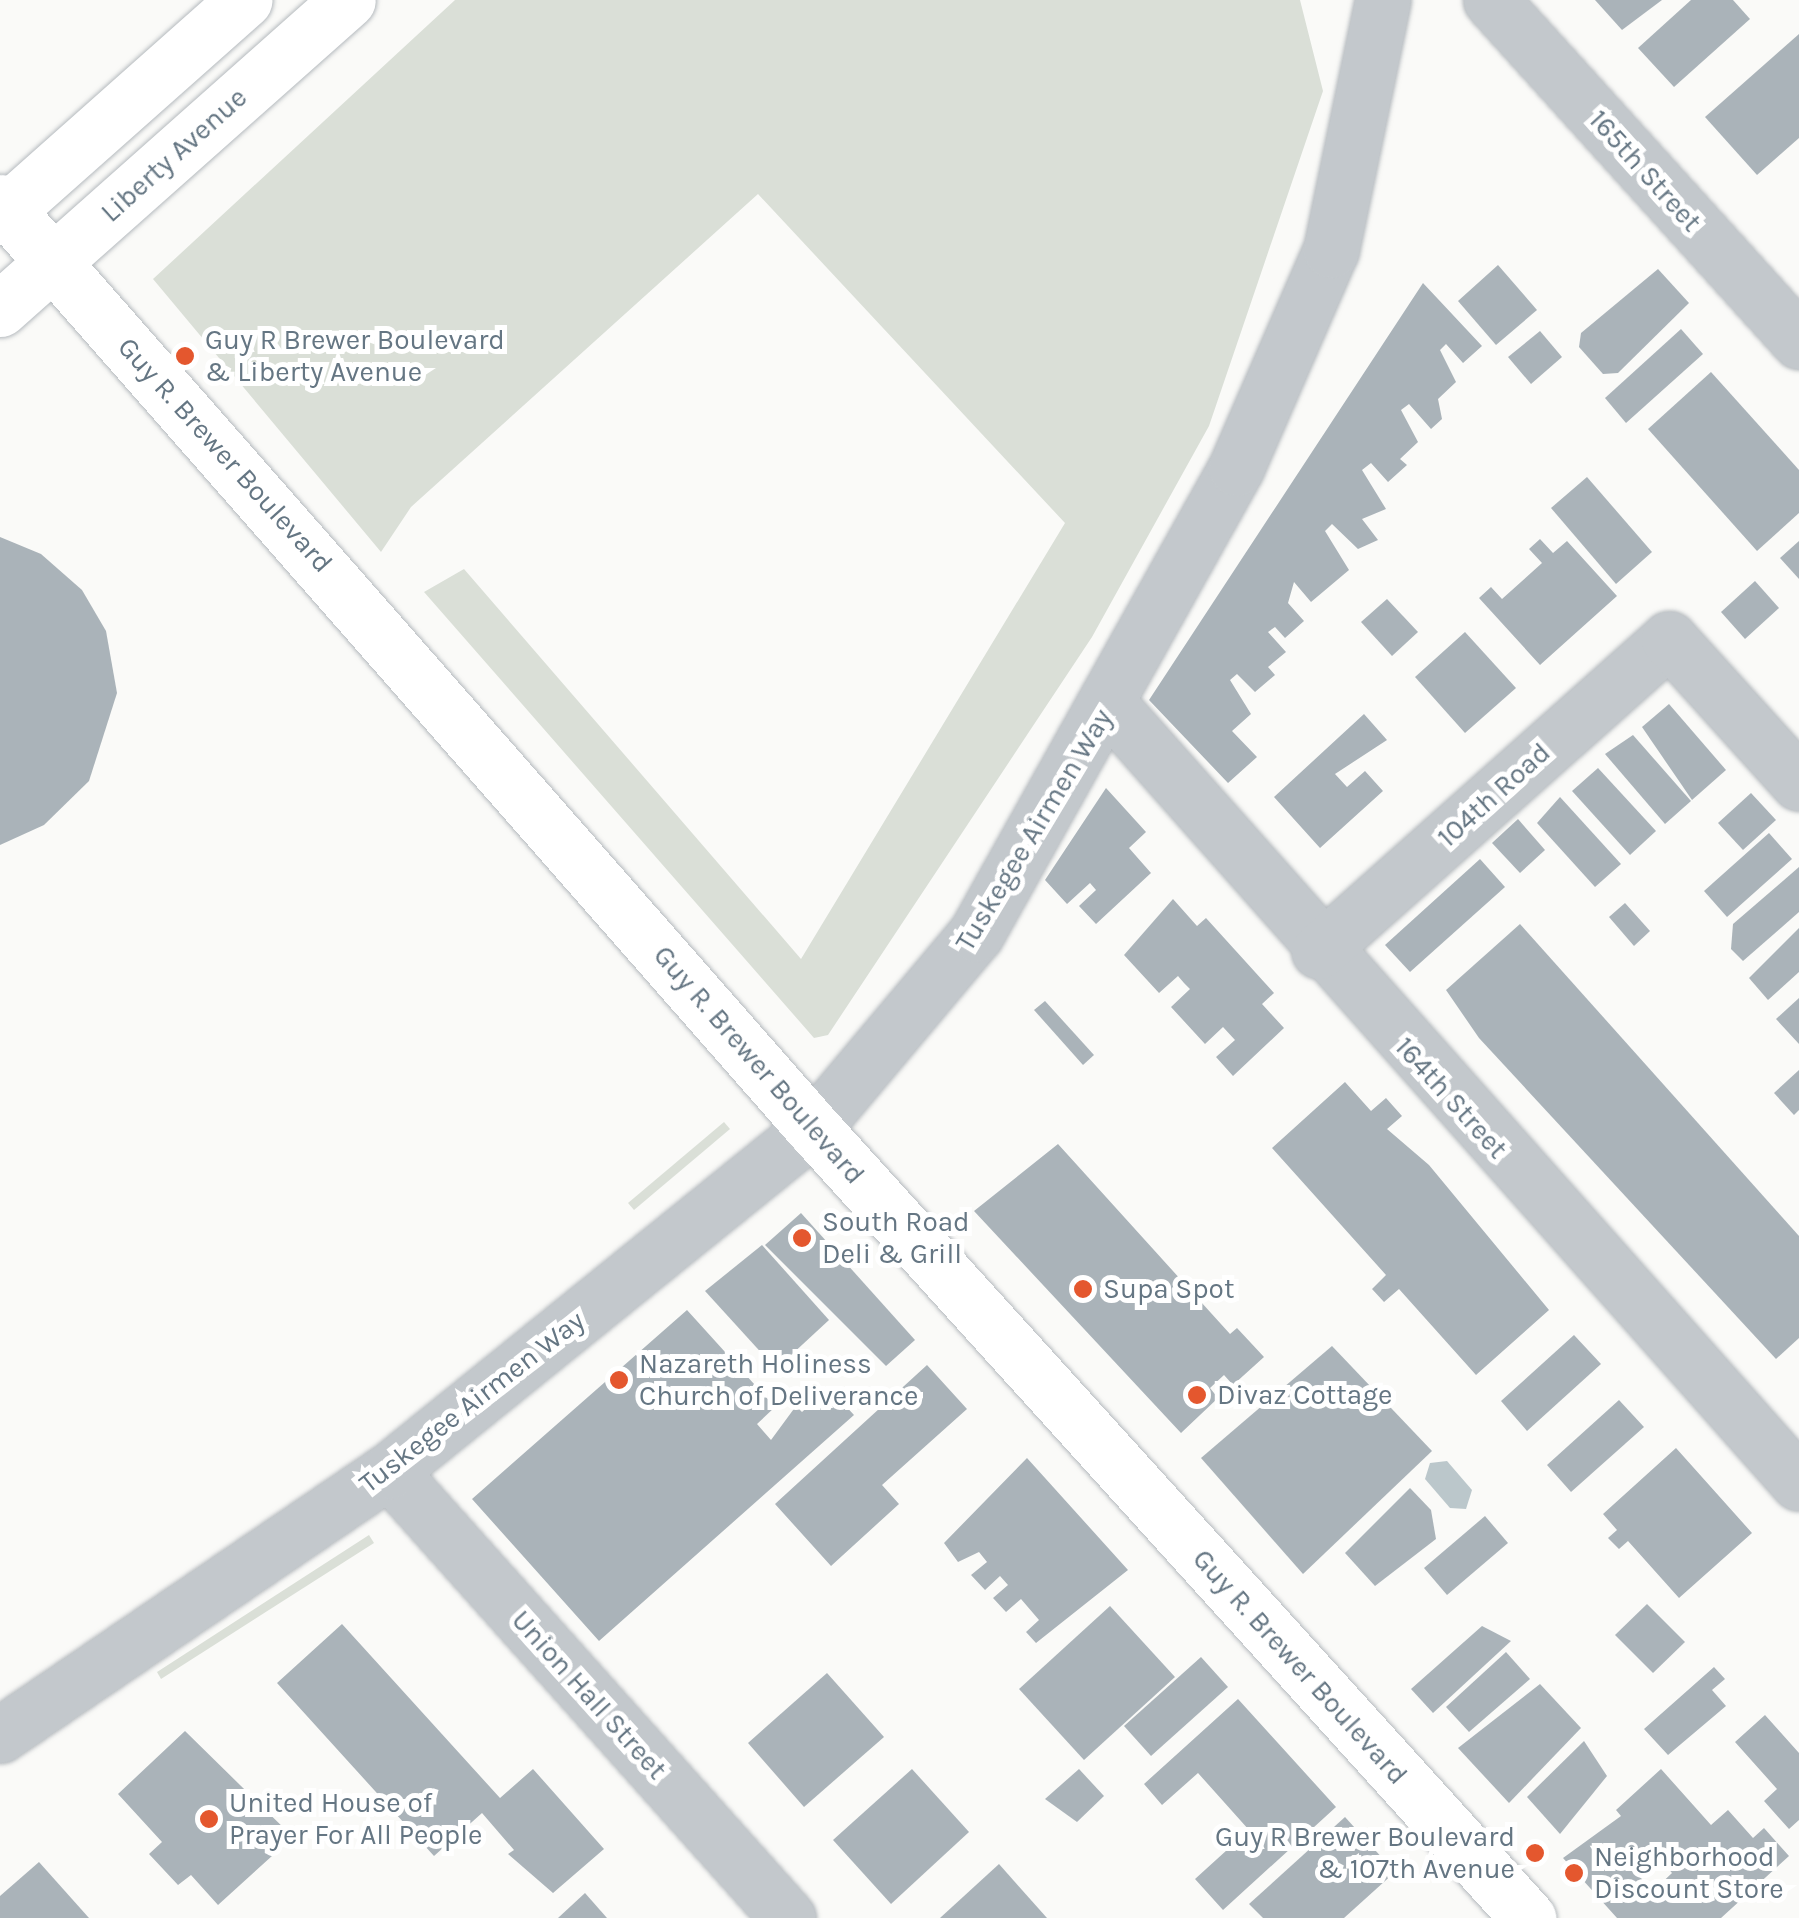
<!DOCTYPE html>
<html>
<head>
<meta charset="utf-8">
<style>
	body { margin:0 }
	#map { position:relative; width:1799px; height:1918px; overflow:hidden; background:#fafaf8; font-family:Karla,sans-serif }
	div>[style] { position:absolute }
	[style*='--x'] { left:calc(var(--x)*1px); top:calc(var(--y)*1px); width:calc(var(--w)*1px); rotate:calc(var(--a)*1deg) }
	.green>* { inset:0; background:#dadfd7 }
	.water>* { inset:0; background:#bbc7cb }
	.building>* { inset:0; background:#aab3b9 }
	.roads { filter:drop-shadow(0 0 2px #b5babe) drop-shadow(0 0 2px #b5babe) }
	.minor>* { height:55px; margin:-27.5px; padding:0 27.5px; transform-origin:27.5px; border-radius:27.5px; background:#c3c8cc }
	.major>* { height:55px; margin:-27.5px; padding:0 27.5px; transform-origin:27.5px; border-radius:27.5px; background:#fff }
	.dots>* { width:28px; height:28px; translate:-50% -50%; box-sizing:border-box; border:5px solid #fff; border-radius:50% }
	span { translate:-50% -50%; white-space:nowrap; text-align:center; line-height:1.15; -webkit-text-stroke:10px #fff; paint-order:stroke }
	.street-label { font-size:28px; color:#657683 }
	.poi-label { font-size:28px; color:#657683 }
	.left { translate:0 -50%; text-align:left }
	.right { translate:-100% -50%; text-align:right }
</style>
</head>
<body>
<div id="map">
	<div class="green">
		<div style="clip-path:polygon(455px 0,1300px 0,1323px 91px,1209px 426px,1092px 637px,828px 1035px,814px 1038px,424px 592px,464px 569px,801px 959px,1065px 523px,758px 194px,411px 507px,381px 552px,153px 279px)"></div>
		<div style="clip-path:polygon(724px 1122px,730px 1129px,634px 1210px,628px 1203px)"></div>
		<div style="clip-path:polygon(369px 1535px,374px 1543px,161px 1679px,157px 1672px)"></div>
	</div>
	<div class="water">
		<div style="clip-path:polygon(1447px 1461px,1472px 1490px,1466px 1509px,1450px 1508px,1425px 1479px,1430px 1463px)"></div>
	</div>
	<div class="building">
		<div style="clip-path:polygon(1595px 0,1662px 0,1622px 30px)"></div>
		<div style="clip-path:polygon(1691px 0,1733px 0,1750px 19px,1674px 87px,1638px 48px)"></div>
		<div style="clip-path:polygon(1799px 34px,1799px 138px,1757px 175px,1705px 117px)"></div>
		<div style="clip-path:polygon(1498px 265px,1537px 310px,1496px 345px,1458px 301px)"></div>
		<div style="clip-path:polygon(1658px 269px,1689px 303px,1618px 373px,1603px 374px,1579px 347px,1581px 333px)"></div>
		<div style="clip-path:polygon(1423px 283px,1482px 346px,1463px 363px,1446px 344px,1440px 350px,1456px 382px,1438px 399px,1442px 419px,1431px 429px,1409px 404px,1401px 410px,1418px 442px,1400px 459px,1407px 465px,1388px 482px,1371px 463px,1362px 470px,1386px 509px,1362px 519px,1378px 540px,1358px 549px,1332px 524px,1325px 531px,1349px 570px,1311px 602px,1294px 582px,1288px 603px,1304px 621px,1285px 638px,1275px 627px,1268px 632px,1286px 652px,1268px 667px,1275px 675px,1255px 692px,1237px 674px,1230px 680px,1251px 714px,1232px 731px,1257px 757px,1228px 783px,1149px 700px)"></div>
		<div style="clip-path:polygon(1681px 329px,1703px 354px,1626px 423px,1605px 398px)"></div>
		<div style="clip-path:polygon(1540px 331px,1562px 357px,1531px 384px,1508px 357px)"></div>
		<div style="clip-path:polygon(1711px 372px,1799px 470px,1799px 513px,1757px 551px,1648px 429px)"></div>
		<div style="clip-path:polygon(1587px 477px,1652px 552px,1616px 584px,1551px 508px)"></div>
		<div style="clip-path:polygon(0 537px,41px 554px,82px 590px,106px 631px,117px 693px,89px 781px,44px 825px,0 845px)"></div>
		<div style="clip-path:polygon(1540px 539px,1553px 553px,1567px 541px,1617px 596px,1540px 665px,1479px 598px,1491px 587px,1502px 599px,1542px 563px,1529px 549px)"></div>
		<div style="clip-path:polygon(1799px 541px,1799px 579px,1780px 558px)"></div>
		<div style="clip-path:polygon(1755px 581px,1779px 608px,1745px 639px,1721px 612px)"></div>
		<div style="clip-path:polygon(1387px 599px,1418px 632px,1392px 656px,1361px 622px)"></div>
		<div style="clip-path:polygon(1465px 632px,1516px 688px,1465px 733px,1415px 677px)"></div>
		<div style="clip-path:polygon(1669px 704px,1726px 770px,1692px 800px,1642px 727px)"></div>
		<div style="clip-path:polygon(1364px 714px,1387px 740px,1335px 774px,1347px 787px,1365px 771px,1383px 791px,1320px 848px,1274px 797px)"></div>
		<div style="clip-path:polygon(1633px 735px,1691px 801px,1665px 824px,1605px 754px)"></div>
		<div style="clip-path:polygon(1598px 768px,1656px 831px,1630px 855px,1572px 791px)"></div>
		<div style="clip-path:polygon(1106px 788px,1146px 832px,1129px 848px,1151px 873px,1096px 924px,1079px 906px,1096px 890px,1090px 883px,1067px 904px,1045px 880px)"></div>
		<div style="clip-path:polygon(1751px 793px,1776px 820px,1743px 850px,1718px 823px)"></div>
		<div style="clip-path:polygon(1560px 797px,1621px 864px,1595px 887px,1537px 823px)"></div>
		<div style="clip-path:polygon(1518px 819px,1545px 850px,1520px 873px,1492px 843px)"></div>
		<div style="clip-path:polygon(1769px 833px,1792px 859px,1727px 917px,1704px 891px)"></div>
		<div style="clip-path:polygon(1480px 859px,1505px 887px,1410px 972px,1385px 945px)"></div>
		<div style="clip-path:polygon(1799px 867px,1799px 912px,1743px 961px,1731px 949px,1733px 924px)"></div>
		<div style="clip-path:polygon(1173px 899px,1197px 926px,1206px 918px,1274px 993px,1262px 1004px,1284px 1028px,1233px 1076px,1216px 1057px,1235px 1040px,1223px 1027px,1205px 1044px,1171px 1007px,1190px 989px,1184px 983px,1178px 976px,1159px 993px,1124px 955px)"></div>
		<div style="clip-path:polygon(1625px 903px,1650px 931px,1634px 946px,1609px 917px)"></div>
		<div style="clip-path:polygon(1520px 924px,1799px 1236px,1799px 1338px,1776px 1359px,1479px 1038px,1446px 990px)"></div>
		<div style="clip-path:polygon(1799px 928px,1799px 972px,1768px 1000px,1749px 978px)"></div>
		<div style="clip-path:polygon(1799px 998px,1799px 1044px,1776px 1019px)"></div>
		<div style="clip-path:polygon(1045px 1001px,1094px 1055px,1083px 1065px,1034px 1010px)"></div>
		<div style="clip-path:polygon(1799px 1070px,1799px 1110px,1794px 1115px,1774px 1093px)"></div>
		<div style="clip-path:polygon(1345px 1082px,1371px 1111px,1386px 1098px,1402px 1116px,1387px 1129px,1429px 1165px,1549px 1310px,1476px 1375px,1399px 1289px,1384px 1302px,1372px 1289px,1386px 1275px,1272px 1148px)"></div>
		<div style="clip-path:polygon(1058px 1144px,1230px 1334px,1237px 1328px,1264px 1357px,1233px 1385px,1224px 1375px,1210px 1388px,1218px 1398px,1181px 1433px,974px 1211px)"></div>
		<div style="clip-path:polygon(801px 1213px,915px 1340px,886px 1366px,765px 1245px)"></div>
		<div style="clip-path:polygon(762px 1245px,829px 1320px,776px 1369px,705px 1291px)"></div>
		<div style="clip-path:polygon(687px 1310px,775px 1407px,757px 1424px,771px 1440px,796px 1406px,802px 1412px,829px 1388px,854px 1415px,599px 1641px,472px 1499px)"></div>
		<div style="clip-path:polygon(1574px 1335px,1601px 1364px,1527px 1431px,1501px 1401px)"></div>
		<div style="clip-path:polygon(1332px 1346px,1432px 1451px,1303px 1574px,1201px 1458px)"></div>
		<div style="clip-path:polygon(927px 1365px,967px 1409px,882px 1485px,899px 1504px,831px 1566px,775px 1504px)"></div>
		<div style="clip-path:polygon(1619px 1400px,1644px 1427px,1571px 1492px,1547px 1465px)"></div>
		<div style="clip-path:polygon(1676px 1448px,1752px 1533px,1679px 1598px,1628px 1541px,1619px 1549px,1608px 1538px,1617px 1530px,1603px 1514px)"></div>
		<div style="clip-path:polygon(1027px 1458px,1128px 1570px,1036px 1643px,1026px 1632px,1039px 1620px,1021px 1599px,1006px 1612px,993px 1598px,1008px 1585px,1000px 1576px,985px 1590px,971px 1575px,987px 1562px,979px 1552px,958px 1562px,944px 1543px)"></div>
		<div style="clip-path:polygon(1410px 1488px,1431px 1510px,1436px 1539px,1375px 1586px,1345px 1553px)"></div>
		<div style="clip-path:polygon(1485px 1516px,1508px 1543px,1447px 1595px,1424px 1568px)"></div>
		<div style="clip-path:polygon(1647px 1604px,1685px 1642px,1653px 1673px,1615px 1635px)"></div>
		<div style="clip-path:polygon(1110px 1606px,1175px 1677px,1084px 1760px,1019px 1689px)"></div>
		<div style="clip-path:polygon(342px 1624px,500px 1798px,533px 1769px,604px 1849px,553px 1893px,508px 1854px,514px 1850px,482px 1813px,434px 1856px,277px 1683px)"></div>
		<div style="clip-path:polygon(1482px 1626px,1511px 1641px,1433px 1713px,1411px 1689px)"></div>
		<div style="clip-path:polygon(1506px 1652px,1530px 1679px,1469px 1732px,1446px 1707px)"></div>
		<div style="clip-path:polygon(1201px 1657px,1228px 1687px,1151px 1756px,1124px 1726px)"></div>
		<div style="clip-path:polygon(1714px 1667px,1725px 1679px,1712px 1690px,1726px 1706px,1668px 1755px,1644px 1729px)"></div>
		<div style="clip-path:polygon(827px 1673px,884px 1737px,804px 1807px,748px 1743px)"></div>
		<div style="clip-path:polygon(1540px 1684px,1581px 1728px,1509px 1803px,1458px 1748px)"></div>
		<div style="clip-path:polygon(1238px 1699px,1336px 1807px,1223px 1910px,1195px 1879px,1249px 1830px,1198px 1773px,1162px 1805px,1144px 1784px)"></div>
		<div style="clip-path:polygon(1765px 1715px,1799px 1753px,1799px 1820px,1789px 1829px,1764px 1801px,1777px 1789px,1735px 1742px)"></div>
		<div style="clip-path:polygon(185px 1731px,293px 1837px,218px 1905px,191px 1875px,178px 1885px,149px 1854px,162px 1842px,118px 1794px)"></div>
		<div style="clip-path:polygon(1584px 1741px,1607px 1776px,1560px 1834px,1527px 1797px)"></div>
		<div style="clip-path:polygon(912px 1769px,969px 1832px,891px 1904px,833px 1840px)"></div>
		<div style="clip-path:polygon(1079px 1769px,1104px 1796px,1077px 1822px,1045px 1799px)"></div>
		<div style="clip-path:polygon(evenodd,1661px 1769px,1711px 1825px,1728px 1810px,1753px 1838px,1764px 1828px,1789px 1856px,1721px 1918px,1617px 1918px,1563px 1858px,1621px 1816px,1616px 1810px,1661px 1769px,1660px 1859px,1672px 1873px,1653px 1891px,1640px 1877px,1660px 1859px)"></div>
		<div style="clip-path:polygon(1345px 1817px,1395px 1872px,1344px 1918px,1263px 1918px,1249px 1904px)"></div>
		<div style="clip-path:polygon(39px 1862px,89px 1918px,0 1918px,0 1896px)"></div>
		<div style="clip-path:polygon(999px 1864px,1047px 1918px,940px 1918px)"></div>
		<div style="clip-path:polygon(585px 1893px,607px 1918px,558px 1918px)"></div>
	</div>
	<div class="roads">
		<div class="minor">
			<div style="--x:1491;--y:0;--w:460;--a:47.9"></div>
			<div style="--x:1110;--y:706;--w:1038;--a:48.44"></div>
			<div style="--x:1319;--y:951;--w:469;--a:-41.7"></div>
			<div style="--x:1669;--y:639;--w:194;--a:47.9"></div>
			<div style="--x:389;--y:1471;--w:599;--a:48.25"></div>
			<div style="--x:0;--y:1735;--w:470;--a:-34.2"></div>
			<div style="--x:389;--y:1471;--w:545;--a:-38.97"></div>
			<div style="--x:813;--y:1128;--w:253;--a:-50"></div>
			<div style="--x:976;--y:934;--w:534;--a:-60.84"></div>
			<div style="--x:1236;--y:468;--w:238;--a:-66.5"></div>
			<div style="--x:1331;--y:250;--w:255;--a:-78.3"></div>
		</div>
		<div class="major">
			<div style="--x:0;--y:202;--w:1232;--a:48.72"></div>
			<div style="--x:813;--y:1128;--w:1066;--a:47.85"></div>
			<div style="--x:0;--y:217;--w:327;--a:-41.6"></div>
			<div style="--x:0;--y:309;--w:465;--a:-41.6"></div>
		</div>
	</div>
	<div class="dots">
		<div style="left:185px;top:356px;background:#e4572e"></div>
		<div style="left:802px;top:1238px;background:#e4572e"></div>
		<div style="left:1083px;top:1289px;background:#e4572e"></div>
		<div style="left:619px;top:1380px;background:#e4572e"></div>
		<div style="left:1197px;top:1395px;background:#e4572e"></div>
		<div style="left:209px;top:1819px;background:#e4572e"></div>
		<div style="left:1535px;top:1853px;background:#e4572e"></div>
		<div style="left:1574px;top:1873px;background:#e4572e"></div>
	</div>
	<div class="street-label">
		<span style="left:174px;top:155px;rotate:-42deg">Liberty Avenue</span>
		<span style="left:1645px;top:171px;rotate:48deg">165th Street</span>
		<span style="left:225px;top:455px;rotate:48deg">Guy R. Brewer Boulevard</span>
		<span style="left:1494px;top:795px;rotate:-42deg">104th Road</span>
		<span style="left:1034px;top:830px;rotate:-59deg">Tuskegee Airmen Way</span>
		<span style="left:759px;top:1065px;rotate:49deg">Guy R. Brewer Boulevard</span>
		<span style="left:1451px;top:1098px;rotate:48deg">164th Street</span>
		<span style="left:472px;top:1402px;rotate:-38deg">Tuskegee Airmen Way</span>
		<span style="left:1300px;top:1667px;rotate:48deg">Guy R. Brewer Boulevard</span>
		<span style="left:589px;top:1695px;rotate:48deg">Union Hall Street</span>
	</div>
	<div class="poi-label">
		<span class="left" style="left:205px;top:356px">Guy R Brewer Boulevard<br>&amp; Liberty Avenue</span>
		<span class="left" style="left:822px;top:1238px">South Road<br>Deli &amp; Grill</span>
		<span class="left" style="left:1103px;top:1289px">Supa Spot</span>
		<span class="left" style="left:639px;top:1380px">Nazareth Holiness<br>Church of Deliverance</span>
		<span class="left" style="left:1217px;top:1395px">Divaz Cottage</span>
		<span class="left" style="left:229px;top:1819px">United House of<br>Prayer For All People</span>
		<span class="right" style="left:1515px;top:1853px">Guy R Brewer Boulevard<br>&amp; 107th Avenue</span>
		<span class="left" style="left:1594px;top:1873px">Neighborhood<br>Discount Store</span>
	</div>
</div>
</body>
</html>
